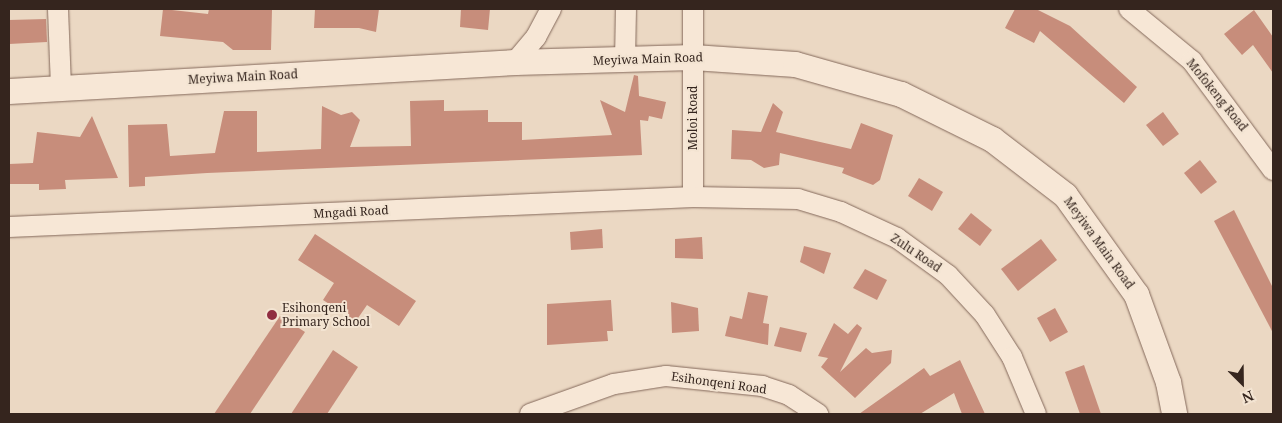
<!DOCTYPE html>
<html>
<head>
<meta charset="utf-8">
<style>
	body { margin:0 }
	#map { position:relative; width:1282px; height:423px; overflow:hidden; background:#ebd8c3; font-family:"Noto Serif",serif }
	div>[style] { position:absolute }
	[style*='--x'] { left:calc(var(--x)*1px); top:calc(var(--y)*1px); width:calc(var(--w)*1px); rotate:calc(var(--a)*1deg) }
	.building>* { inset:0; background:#c78d7b }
	.roads { filter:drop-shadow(0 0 1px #84695b) drop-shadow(0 0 1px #84695b) }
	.minor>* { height:20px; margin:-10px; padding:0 10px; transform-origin:10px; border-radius:10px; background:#f7e7d6 }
	.tertiary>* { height:25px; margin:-12.5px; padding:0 12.5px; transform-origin:12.5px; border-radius:12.5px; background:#f7e7d6 }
	.dots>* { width:14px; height:14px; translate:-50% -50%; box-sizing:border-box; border:2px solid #f3e4d2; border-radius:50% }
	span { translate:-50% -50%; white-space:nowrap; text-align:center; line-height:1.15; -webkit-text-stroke:4px #f3e4d2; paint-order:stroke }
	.street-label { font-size:12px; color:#35251e }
	.poi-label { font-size:12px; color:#35251e }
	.left { translate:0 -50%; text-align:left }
	.frame { position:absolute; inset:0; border:10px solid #35251e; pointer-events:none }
	.north { position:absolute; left:1217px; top:358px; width:50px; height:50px; -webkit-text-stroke:4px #f3e4d2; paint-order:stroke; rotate:157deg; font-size:14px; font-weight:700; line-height:20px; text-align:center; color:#35251e }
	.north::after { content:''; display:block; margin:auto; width:18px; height:22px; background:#35251e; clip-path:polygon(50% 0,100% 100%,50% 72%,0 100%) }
</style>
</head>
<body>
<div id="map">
	<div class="building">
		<div style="clip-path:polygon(163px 9px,208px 14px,209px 9px,272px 10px,271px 50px,233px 50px,223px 42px,160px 36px)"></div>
		<div style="clip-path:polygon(315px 9px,379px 9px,376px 32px,359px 28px,314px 28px)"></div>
		<div style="clip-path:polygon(461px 9px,490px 9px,488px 30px,460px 27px)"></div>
		<div style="clip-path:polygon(1015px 9px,1036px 9px,1070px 26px,1137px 87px,1124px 103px,1040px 31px,1034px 43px,1005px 28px)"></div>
		<div style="clip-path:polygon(1254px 10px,1273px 37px,1273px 73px,1253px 45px,1242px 55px,1224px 34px)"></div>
		<div style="clip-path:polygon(46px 19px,47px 42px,9px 44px,9px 20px)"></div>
		<div style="clip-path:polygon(634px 75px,638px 76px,639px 96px,666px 102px,662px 119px,649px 116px,648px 121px,640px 120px,642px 155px,207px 173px,145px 177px,145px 186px,129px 187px,128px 125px,167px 124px,170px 156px,215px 153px,224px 111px,257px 111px,257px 152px,321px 149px,322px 106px,341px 115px,352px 112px,360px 120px,350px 147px,411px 146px,410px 101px,444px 100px,444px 111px,488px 110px,488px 122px,522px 122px,522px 140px,612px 135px,600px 100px,625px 112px)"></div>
		<div style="clip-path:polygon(773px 103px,783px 112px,776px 132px,851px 149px,861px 123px,893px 135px,880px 180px,873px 185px,842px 173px,844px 168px,780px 153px,779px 165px,764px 168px,751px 160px,731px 159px,732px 130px,761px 132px)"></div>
		<div style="clip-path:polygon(1163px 112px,1179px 134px,1163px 146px,1146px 125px)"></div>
		<div style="clip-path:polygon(92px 116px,118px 178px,65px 180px,66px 189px,39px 190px,39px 184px,9px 184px,9px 164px,33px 163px,37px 132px,80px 137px)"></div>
		<div style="clip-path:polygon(1200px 160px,1217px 182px,1201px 194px,1184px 173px)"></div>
		<div style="clip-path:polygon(919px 178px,943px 192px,932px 211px,908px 196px)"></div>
		<div style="clip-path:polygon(1234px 210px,1273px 288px,1273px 333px,1214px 221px)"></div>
		<div style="clip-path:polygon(971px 213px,992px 230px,980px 246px,958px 229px)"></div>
		<div style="clip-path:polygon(602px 229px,603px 248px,571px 250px,570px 232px)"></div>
		<div style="clip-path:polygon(315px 234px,416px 301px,399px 326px,367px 305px,356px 321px,323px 300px,334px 283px,298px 260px)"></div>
		<div style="clip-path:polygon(702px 237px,703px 259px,675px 258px,675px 239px)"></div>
		<div style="clip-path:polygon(1041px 239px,1057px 260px,1018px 291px,1001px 269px)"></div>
		<div style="clip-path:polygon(804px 246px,831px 253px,824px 274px,800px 262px)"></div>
		<div style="clip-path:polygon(865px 269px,887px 280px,877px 300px,853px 288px)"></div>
		<div style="clip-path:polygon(748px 292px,768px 296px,763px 323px,769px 324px,768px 345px,725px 336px,730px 316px,742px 319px)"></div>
		<div style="clip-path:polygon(611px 300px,613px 331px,607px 331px,608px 341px,547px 345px,547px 304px)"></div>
		<div style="clip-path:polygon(671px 302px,698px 308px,699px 331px,672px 333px)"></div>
		<div style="clip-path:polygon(1055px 308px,1068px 332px,1050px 342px,1037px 318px)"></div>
		<div style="clip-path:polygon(280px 316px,305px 332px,250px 414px,214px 414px)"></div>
		<div style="clip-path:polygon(834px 323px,848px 334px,857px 324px,862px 328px,840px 372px,866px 348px,872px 353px,892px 350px,891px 363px,855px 398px,821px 367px,828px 358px,818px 356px)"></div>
		<div style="clip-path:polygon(780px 327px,807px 333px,801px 352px,774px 346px)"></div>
		<div style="clip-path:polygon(333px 350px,358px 367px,327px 414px,291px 414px)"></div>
		<div style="clip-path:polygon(960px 360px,985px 414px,962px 414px,954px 393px,920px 414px,859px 414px,924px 368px,930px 376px)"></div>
		<div style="clip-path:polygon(1084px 365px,1101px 414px,1080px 414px,1065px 372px)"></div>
	</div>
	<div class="roads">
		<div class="minor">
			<div style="--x:58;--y:9;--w:79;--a:87.8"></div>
			<div style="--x:693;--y:9;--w:188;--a:90"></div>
			<div style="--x:1129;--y:9;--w:82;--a:39.5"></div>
			<div style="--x:1192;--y:61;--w:136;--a:53.4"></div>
			<div style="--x:625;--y:60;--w:51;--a:-88.9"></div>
			<div style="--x:515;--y:62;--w:33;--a:-50"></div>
			<div style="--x:536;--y:37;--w:32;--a:-62"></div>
			<div style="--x:9;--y:227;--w:685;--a:-2.51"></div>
			<div style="--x:693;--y:197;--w:105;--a:1.1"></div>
			<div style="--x:798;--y:199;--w:45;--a:16.8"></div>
			<div style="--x:841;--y:212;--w:62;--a:24.9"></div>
			<div style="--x:897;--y:238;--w:63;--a:36"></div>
			<div style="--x:948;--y:275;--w:54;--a:47.2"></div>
			<div style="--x:985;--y:315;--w:50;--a:57.3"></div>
			<div style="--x:1012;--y:357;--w:62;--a:67.2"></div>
			<div style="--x:530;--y:414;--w:89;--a:-19.7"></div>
			<div style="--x:614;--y:384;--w:53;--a:-8.7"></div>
			<div style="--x:666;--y:376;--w:97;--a:5.9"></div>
			<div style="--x:762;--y:386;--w:28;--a:18"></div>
			<div style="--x:789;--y:395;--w:35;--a:33"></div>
		</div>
		<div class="tertiary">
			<div style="--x:9;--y:91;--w:507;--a:-3.28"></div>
			<div style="--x:515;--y:62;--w:178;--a:-1.6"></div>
			<div style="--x:693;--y:57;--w:102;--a:3.9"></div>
			<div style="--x:795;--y:64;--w:110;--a:15.8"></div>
			<div style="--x:901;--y:94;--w:102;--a:26.3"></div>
			<div style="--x:992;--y:139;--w:92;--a:37.5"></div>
			<div style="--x:1065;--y:195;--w:122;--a:54.4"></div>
			<div style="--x:1136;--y:294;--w:94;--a:70"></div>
			<div style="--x:1168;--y:382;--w:33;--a:79"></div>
		</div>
	</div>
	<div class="dots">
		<div style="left:272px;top:315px;background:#902e41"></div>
	</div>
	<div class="street-label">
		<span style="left:648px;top:59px;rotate:-2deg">Meyiwa Main Road</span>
		<span style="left:243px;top:77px;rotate:-3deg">Meyiwa Main Road</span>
		<span style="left:1217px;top:95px;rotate:51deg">Mofokeng Road</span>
		<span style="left:693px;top:118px;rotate:-90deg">Moloi Road</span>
		<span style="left:351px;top:212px;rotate:-3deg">Mngadi Road</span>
		<span style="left:1099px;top:243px;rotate:54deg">Meyiwa Main Road</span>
		<span style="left:916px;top:253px;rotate:34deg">Zulu Road</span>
		<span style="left:719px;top:383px;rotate:8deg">Esihonqeni Road</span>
	</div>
	<div class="poi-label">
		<span class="left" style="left:282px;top:315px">Esihonqeni<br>Primary School</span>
	</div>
	<div class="frame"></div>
	<div class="north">N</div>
</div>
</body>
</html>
